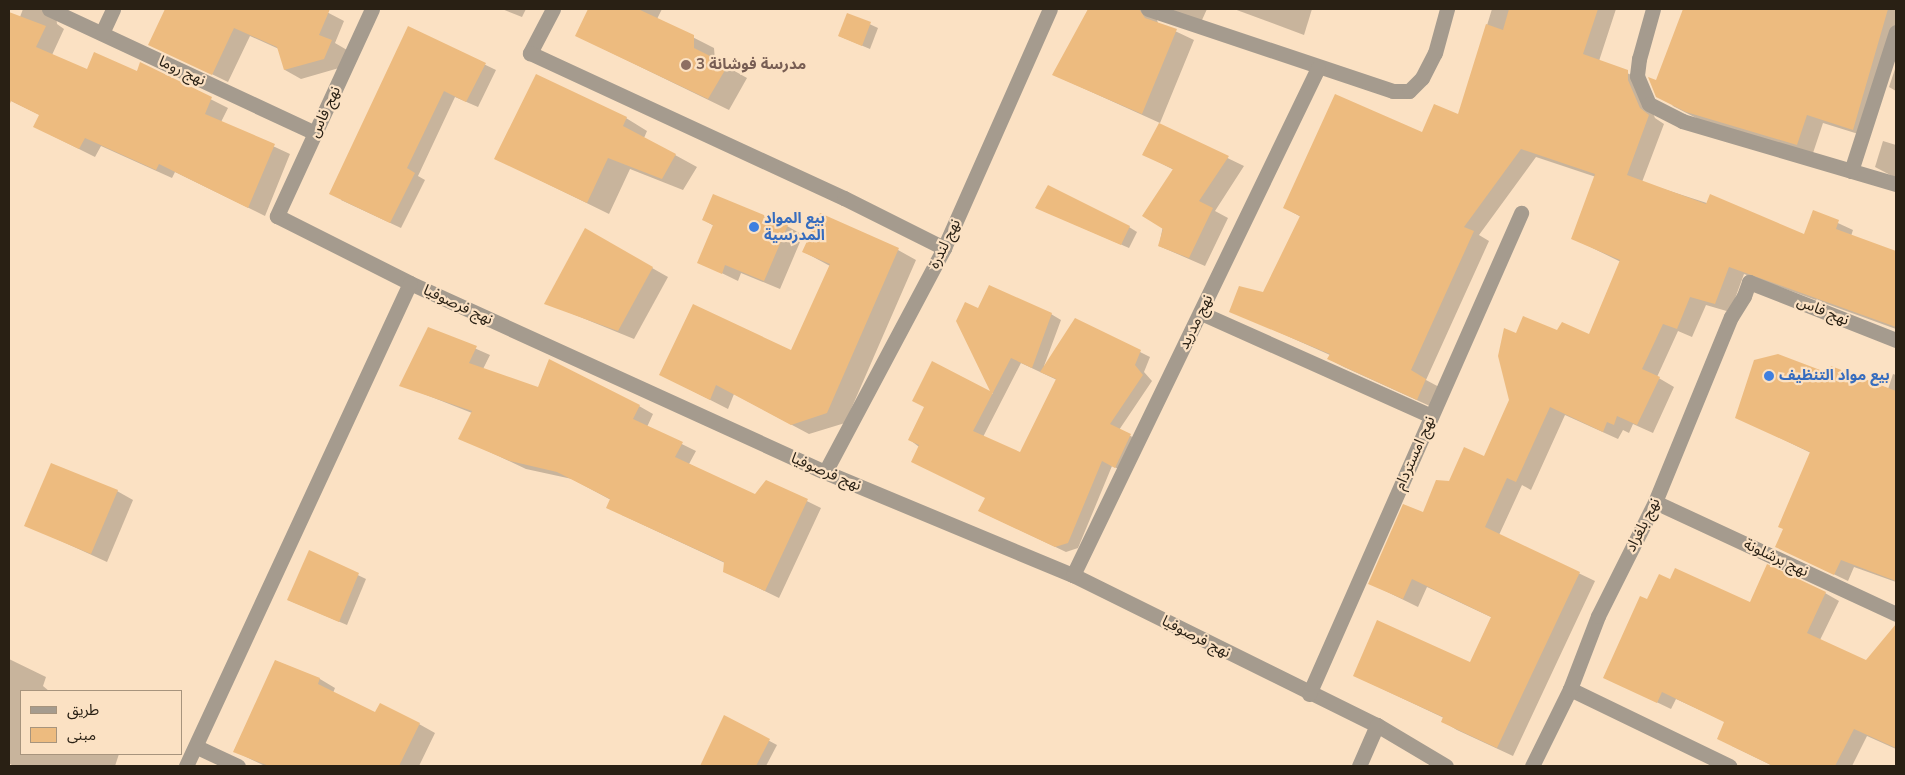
<!DOCTYPE html>
<html>
<head>
<meta charset="utf-8">
<style>
	body { margin:0 }
	#map { position:relative; width:1905px; height:775px; overflow:hidden; background:#fbe1c3; font-family:"Nunito Sans","Noto Sans Arabic",sans-serif }
	div>[style] { position:absolute }
	[style*='--x'] { left:calc(var(--x)*1px); top:calc(var(--y)*1px); width:calc(var(--w)*1px); rotate:calc(var(--a)*1deg) }
	.shadow>* { inset:0; background:#0003 }
	.building>* { inset:0; background:#edbb7f }
	.minor>* { height:15px; margin:-7.5px; padding:0 7.5px; transform-origin:7.5px; border-radius:7.5px; background:#a59b8e }
	.dots>* { width:14px; height:14px; translate:-50% -50%; box-sizing:border-box; border:2px solid #fbe1c3; border-radius:50% }
	span { translate:-50% -50%; white-space:nowrap; text-align:center; line-height:1.15; -webkit-text-stroke:4.5px #fbe1c3; paint-order:stroke }
	.education-label { font-size:15px; color:#785e54; font-weight:700 }
	.left { translate:0 -50%; text-align:left }
	.street-label { font-size:15px; color:#292014 }
	.shop-label { font-size:15px; color:#366cbe; font-weight:700 }
	.frame { position:absolute; inset:0; border:10px solid #292014; pointer-events:none }
	.legend { position:absolute; left:20px; top:690px; width:162px; height:65px; box-sizing:border-box; background:#fbe1c3; border:1px solid #a7947d; margin:0; padding:6px 9px; list-style:none; font-size:15px; color:#292014 }
	.legend li { display:flex; align-items:center; gap:10px; height:25px }
	.legend b { width:25px; border:1px solid #a7947d }
</style>
</head>
<body>
<div id="map">
	<div class="shadow">
		<div style="clip-path:polygon(23px 9px,63px 9px,56px 14px,57px 24px,64px 29px,52px 55px,87px 70px,137px 72px,141px 64px,228px 108px,221px 122px,290px 154px,265px 216px,175px 172px,172px 178px,101px 146px,95px 157px,51px 135px,40px 115px,9px 100px,9px 21px,13px 15px,20px 17px)"></div>
		<div style="clip-path:polygon(166px 9px,321px 9px,344px 21px,335px 43px,347px 50px,339px 68px,301px 79px,285px 70px,279px 49px,250px 36px,228px 82px,150px 44px)"></div>
		<div style="clip-path:polygon(502px 9px,526px 9px,522px 17px)"></div>
		<div style="clip-path:polygon(590px 9px,662px 9px,657px 19px,714px 48px,715px 60px,747px 78px,729px 110px,577px 36px)"></div>
		<div style="clip-path:polygon(1089px 9px,1207px 9px,1202px 20px,1156px 17px,1158px 23px,1194px 40px,1160px 123px,1054px 75px)"></div>
		<div style="clip-path:polygon(1234px 9px,1312px 9px,1304px 35px)"></div>
		<div style="clip-path:polygon(1492px 9px,1616px 9px,1599px 61px,1643px 80px,1643px 89px,1655px 118px,1664px 124px,1642px 182px,1805px 235px,1814px 212px,1853px 230px,1851px 236px,1896px 253px,1896px 329px,1744px 274px,1730px 312px,1706px 305px,1692px 337px,1678px 331px,1657px 377px,1674px 387px,1653px 433px,1633px 424px,1629px 433px,1623px 430px,1618px 439px,1565px 415px,1531px 490px,1522px 485px,1499px 535px,1595px 581px,1513px 756px,1457px 730px,1442px 721px,1444px 718px,1355px 676px,1471px 664px,1493px 618px,1427px 587px,1418px 607px,1369px 583px,1449px 482px,1485px 458px,1511px 401px,1517px 335px,1558px 331px,1589px 336px,1621px 262px,1572px 238px,1596px 177px,1536px 157px,1479px 235px,1489px 241px,1426px 380px,1441px 388px,1432px 407px,1344px 367px,1329px 359px,1330px 355px,1231px 311px,1264px 294px,1301px 217px,1285px 208px,1459px 116px)"></div>
		<div style="clip-path:polygon(1684px 9px,1693px 9px,1731px 23px,1736px 9px,1896px 9px,1896px 56px,1868px 137px,1823px 123px,1813px 153px,1702px 121px,1673px 106px,1657px 82px)"></div>
		<div style="clip-path:polygon(848px 14px,878px 28px,870px 49px,839px 36px)"></div>
		<div style="clip-path:polygon(409px 28px,496px 70px,478px 107px,455px 97px,418px 176px,425px 180px,401px 228px,341px 200px)"></div>
		<div style="clip-path:polygon(1896px 66px,1896px 91px,1889px 87px)"></div>
		<div style="clip-path:polygon(626px 118px,647px 131px,644px 138px,697px 167px,683px 190px,630px 169px,609px 214px,495px 158px)"></div>
		<div style="clip-path:polygon(1159px 125px,1244px 166px,1215px 211px,1228px 218px,1205px 266px,1159px 246px,1174px 170px,1143px 154px)"></div>
		<div style="clip-path:polygon(1883px 141px,1896px 145px,1896px 178px,1875px 167px)"></div>
		<div style="clip-path:polygon(1037px 208px,1129px 227px,1137px 232px,1129px 248px)"></div>
		<div style="clip-path:polygon(704px 220px,787px 226px,803px 235px,780px 289px,741px 273px,738px 281px,699px 262px,714px 226px)"></div>
		<div style="clip-path:polygon(585px 230px,668px 277px,634px 339px,546px 303px)"></div>
		<div style="clip-path:polygon(898px 250px,916px 260px,845px 423px,809px 434px,734px 394px,728px 409px,679px 384px,792px 351px,830px 266px,804px 252px)"></div>
		<div style="clip-path:polygon(evenodd,979px 310px,1051px 314px,1061px 320px,1044px 366px,1140px 352px,1150px 357px,1144px 372px,1152px 381px,1119px 430px,1140px 441px,1125px 472px,1112px 466px,1078px 548px,1066px 552px,990px 516px,986px 498px,910px 440px,925px 407px,932px 363px,993px 394px,958px 321px,979px 310px,1021px 363px,1057px 380px,1021px 454px,983px 437px,1021px 363px)"></div>
		<div style="clip-path:polygon(429px 328px,490px 355px,483px 369px,538px 389px,639px 406px,653px 414px,647px 427px,696px 451px,689px 464px,755px 496px,766px 481px,821px 508px,779px 598px,724px 571px,725px 563px,622px 515px,611px 500px,572px 479px,526px 469px,460px 438px,472px 413px,401px 385px)"></div>
		<div style="clip-path:polygon(1893px 374px,1896px 375px,1896px 582px,1854px 567px,1848px 581px,1777px 547px,1811px 453px,1737px 417px,1829px 375px,1888px 389px)"></div>
		<div style="clip-path:polygon(117px 491px,133px 500px,107px 562px,26px 525px)"></div>
		<div style="clip-path:polygon(310px 552px,366px 579px,347px 625px,288px 600px)"></div>
		<div style="clip-path:polygon(1671px 580px,1750px 603px,1825px 593px,1839px 601px,1820px 640px,1867px 662px,1887px 636px,1896px 640px,1896px 749px,1867px 736px,1852px 766px,1773px 766px,1732px 746px,1726px 722px,1676px 699px,1671px 709px,1604px 677px,1647px 601px)"></div>
		<div style="clip-path:polygon(9px 659px,46px 677px,43px 686px,49px 691px,21px 691px,21px 754px,119px 754px,115px 766px,13px 766px,9px 763px)"></div>
		<div style="clip-path:polygon(276px 661px,320px 679px,335px 688px,333px 693px,375px 714px,419px 724px,435px 733px,419px 766px,265px 766px,234px 751px)"></div>
		<div style="clip-path:polygon(725px 717px,777px 745px,766px 766px,701px 766px)"></div>
	</div>
	<div class="building">
		<div style="clip-path:polygon(165px 9px,330px 9px,319px 35px,332px 40px,324px 59px,284px 70px,277px 47px,234px 28px,212px 75px,148px 45px)"></div>
		<div style="clip-path:polygon(588px 9px,638px 9px,694px 35px,694px 48px,728px 65px,708px 99px,575px 36px)"></div>
		<div style="clip-path:polygon(1088px 9px,1139px 9px,1145px 18px,1177px 29px,1142px 114px,1052px 75px)"></div>
		<div style="clip-path:polygon(1509px 9px,1598px 9px,1583px 54px,1628px 70px,1628px 80px,1640px 108px,1649px 115px,1627px 175px,1706px 204px,1710px 194px,1804px 234px,1813px 210px,1839px 220px,1836px 229px,1896px 251px,1896px 327px,1729px 267px,1715px 304px,1690px 297px,1677px 329px,1663px 324px,1642px 369px,1660px 377px,1637px 425px,1617px 416px,1614px 425px,1607px 422px,1603px 432px,1550px 407px,1516px 482px,1507px 478px,1485px 527px,1580px 572px,1497px 748px,1441px 722px,1443px 717px,1353px 676px,1377px 620px,1470px 662px,1491px 617px,1412px 579px,1403px 599px,1368px 584px,1403px 504px,1423px 512px,1436px 480px,1449px 481px,1464px 447px,1484px 456px,1509px 400px,1498px 356px,1504px 328px,1516px 333px,1523px 316px,1557px 330px,1562px 322px,1589px 334px,1620px 260px,1571px 239px,1595px 174px,1521px 149px,1464px 227px,1474px 231px,1411px 370px,1426px 379px,1417px 400px,1327px 359px,1330px 354px,1229px 312px,1239px 286px,1263px 292px,1300px 216px,1283px 208px,1335px 94px,1422px 132px,1434px 104px,1458px 114px,1486px 24px,1503px 30px)"></div>
		<div style="clip-path:polygon(1683px 9px,1888px 9px,1853px 130px,1807px 115px,1797px 145px,1686px 112px,1656px 97px,1648px 77px,1656px 80px)"></div>
		<div style="clip-path:polygon(9px 12px,46px 26px,36px 47px,87px 69px,94px 52px,137px 71px,140px 62px,212px 97px,205px 114px,275px 144px,248px 208px,159px 164px,156px 170px,85px 138px,79px 149px,33px 127px,39px 115px,11px 101px,9px 106px)"></div>
		<div style="clip-path:polygon(847px 13px,871px 22px,862px 46px,838px 36px)"></div>
		<div style="clip-path:polygon(408px 26px,486px 63px,466px 102px,444px 91px,407px 168px,415px 173px,390px 223px,329px 194px)"></div>
		<div style="clip-path:polygon(536px 74px,627px 117px,623px 126px,676px 154px,662px 179px,608px 158px,587px 203px,494px 159px)"></div>
		<div style="clip-path:polygon(1159px 123px,1229px 156px,1199px 201px,1213px 208px,1189px 258px,1158px 246px,1163px 229px,1142px 216px,1173px 169px,1142px 155px)"></div>
		<div style="clip-path:polygon(1048px 185px,1130px 226px,1121px 245px,1035px 208px)"></div>
		<div style="clip-path:polygon(713px 194px,788px 225px,764px 281px,725px 265px,722px 274px,697px 263px,713px 225px,702px 220px)"></div>
		<div style="clip-path:polygon(820px 213px,899px 248px,827px 413px,791px 425px,716px 385px,710px 400px,659px 375px,693px 304px,791px 350px,830px 264px,802px 252px)"></div>
		<div style="clip-path:polygon(585px 228px,653px 267px,618px 331px,544px 304px)"></div>
		<div style="clip-path:polygon(989px 285px,1052px 313px,1032px 368px,1011px 358px,973px 431px,1020px 452px,1056px 379px,1040px 372px,1075px 318px,1141px 350px,1135px 365px,1143px 375px,1110px 424px,1131px 434px,1115px 468px,1102px 461px,1068px 543px,1055px 547px,978px 511px,985px 498px,911px 462px,919px 445px,908px 440px,924px 407px,912px 401px,932px 361px,990px 391px,956px 321px,965px 302px,978px 308px)"></div>
		<div style="clip-path:polygon(428px 327px,477px 346px,469px 363px,538px 387px,549px 359px,640px 405px,633px 419px,683px 442px,675px 457px,755px 494px,766px 480px,808px 499px,765px 591px,723px 572px,724px 562px,606px 508px,610px 499px,557px 472px,510px 461px,458px 439px,472px 411px,399px 386px)"></div>
		<div style="clip-path:polygon(1778px 354px,1828px 373px,1831px 366px,1896px 391px,1896px 581px,1841px 560px,1834px 575px,1775px 547px,1783px 529px,1778px 527px,1810px 452px,1735px 418px,1754px 360px)"></div>
		<div style="clip-path:polygon(51px 463px,118px 490px,91px 554px,24px 526px)"></div>
		<div style="clip-path:polygon(309px 550px,359px 573px,339px 622px,287px 600px)"></div>
		<div style="clip-path:polygon(1767px 564px,1826px 592px,1807px 633px,1866px 660px,1896px 624px,1896px 748px,1854px 729px,1835px 766px,1773px 766px,1717px 739px,1724px 722px,1662px 692px,1657px 703px,1603px 678px,1640px 596px,1647px 599px,1659px 574px,1670px 579px,1675px 568px,1750px 602px)"></div>
		<div style="clip-path:polygon(275px 660px,320px 678px,318px 684px,375px 712px,380px 703px,420px 723px,399px 766px,269px 766px,233px 752px)"></div>
		<div style="clip-path:polygon(724px 715px,770px 739px,756px 766px,700px 766px)"></div>
	</div>
	<div class="minor">
		<div style="--x:49;--y:9;--w:293;--a:25"></div>
		<div style="--x:372;--y:9;--w:228;--a:114.7"></div>
		<div style="--x:277;--y:216;--w:149;--a:26.7"></div>
		<div style="--x:410;--y:283;--w:456;--a:24.5"></div>
		<div style="--x:825;--y:472;--w:269;--a:22.6"></div>
		<div style="--x:1073;--y:575;--w:339;--a:26.3"></div>
		<div style="--x:1377;--y:725;--w:80;--a:30.7"></div>
		<div style="--x:553;--y:9;--w:50;--a:117.6"></div>
		<div style="--x:530;--y:53;--w:346;--a:24.8"></div>
		<div style="--x:844;--y:198;--w:112;--a:26.6"></div>
		<div style="--x:1148;--y:9;--w:258;--a:18.5"></div>
		<div style="--x:1393;--y:91;--w:16;--a:0"></div>
		<div style="--x:1409;--y:91;--w:18;--a:-45"></div>
		<div style="--x:1422;--y:78;--w:28;--a:-63"></div>
		<div style="--x:1435;--y:53;--w:46;--a:-74.7"></div>
		<div style="--x:1653;--y:9;--w:52;--a:105.6"></div>
		<div style="--x:1639;--y:59;--w:17;--a:97"></div>
		<div style="--x:1637;--y:76;--w:30;--a:67"></div>
		<div style="--x:1649;--y:104;--w:37;--a:27"></div>
		<div style="--x:1682;--y:121;--w:223;--a:16.4"></div>
		<div style="--x:102;--y:33;--w:26;--a:-65"></div>
		<div style="--x:1851;--y:171;--w:146;--a:-72.1"></div>
		<div style="--x:1201;--y:313;--w:252;--a:24.1"></div>
		<div style="--x:825;--y:472;--w:254;--a:-62"></div>
		<div style="--x:944;--y:248;--w:261;--a:-66.1"></div>
		<div style="--x:1655;--y:502;--w:266;--a:24.9"></div>
		<div style="--x:1073;--y:575;--w:563;--a:-64.21"></div>
		<div style="--x:1570;--y:689;--w:177;--a:25.8"></div>
		<div style="--x:1309;--y:694;--w:526;--a:-66.21"></div>
		<div style="--x:197;--y:747;--w:45;--a:24.9"></div>
		<div style="--x:186;--y:766;--w:532;--a:-65.12"></div>
		<div style="--x:1359;--y:766;--w:45;--a:-66.3"></div>
		<div style="--x:1532;--y:766;--w:86;--a:-63.7"></div>
		<div style="--x:1570;--y:689;--w:78;--a:-69"></div>
		<div style="--x:1598;--y:616;--w:127;--a:-63.4"></div>
		<div style="--x:1655;--y:502;--w:200;--a:-67.7"></div>
		<div style="--x:1731;--y:317;--w:25;--a:-58"></div>
		<div style="--x:1744;--y:296;--w:15;--a:-70"></div>
		<div style="--x:1749;--y:282;--w:158;--a:21.5"></div>
	</div>
	<div class="dots">
		<div style="left:686px;top:65px;background:#8d6e63"></div>
		<div style="left:754px;top:227px;background:#3f7fe0"></div>
		<div style="left:1769px;top:376px;background:#3f7fe0"></div>
	</div>
	<div class="education-label">
		<span class="left" style="left:696px;top:65px">مدرسة فوشانة 3</span>
	</div>
	<div class="street-label">
		<span style="left:182px;top:71px;rotate:25deg">نهج روما</span>
		<span style="left:325px;top:112px;rotate:-65deg">نهج فاس</span>
		<span style="left:945px;top:244px;rotate:-64deg">نهج لندرة</span>
		<span style="left:458px;top:305px;rotate:25deg">نهج فرصوفيا</span>
		<span style="left:1823px;top:311px;rotate:22deg">نهج فاس</span>
		<span style="left:1196px;top:322px;rotate:-64deg">نهج مدريد</span>
		<span style="left:1415px;top:453px;rotate:-66deg">نهج امستردام</span>
		<span style="left:826px;top:472px;rotate:23deg">نهج فرصوفيا</span>
		<span style="left:1643px;top:525px;rotate:-63deg">نهج بلغراد</span>
		<span style="left:1776px;top:558px;rotate:25deg">نهج برشلونة</span>
		<span style="left:1196px;top:637px;rotate:27deg">نهج فرصوفيا</span>
	</div>
	<div class="shop-label">
		<span class="left" style="left:764px;top:227px">بيع المواد<br>المدرسية</span>
		<span class="left" style="left:1779px;top:376px">بيع مواد التنظيف</span>
	</div>
	<div class="frame"></div>
	<ul class="legend">
	<li><b style="height:6px;background:#a59b8e"></b>طريق</li>
	<li><b style="height:14px;background:#edbb7f"></b>مبنى</li>
	</ul>
</div>
</body>
</html>
